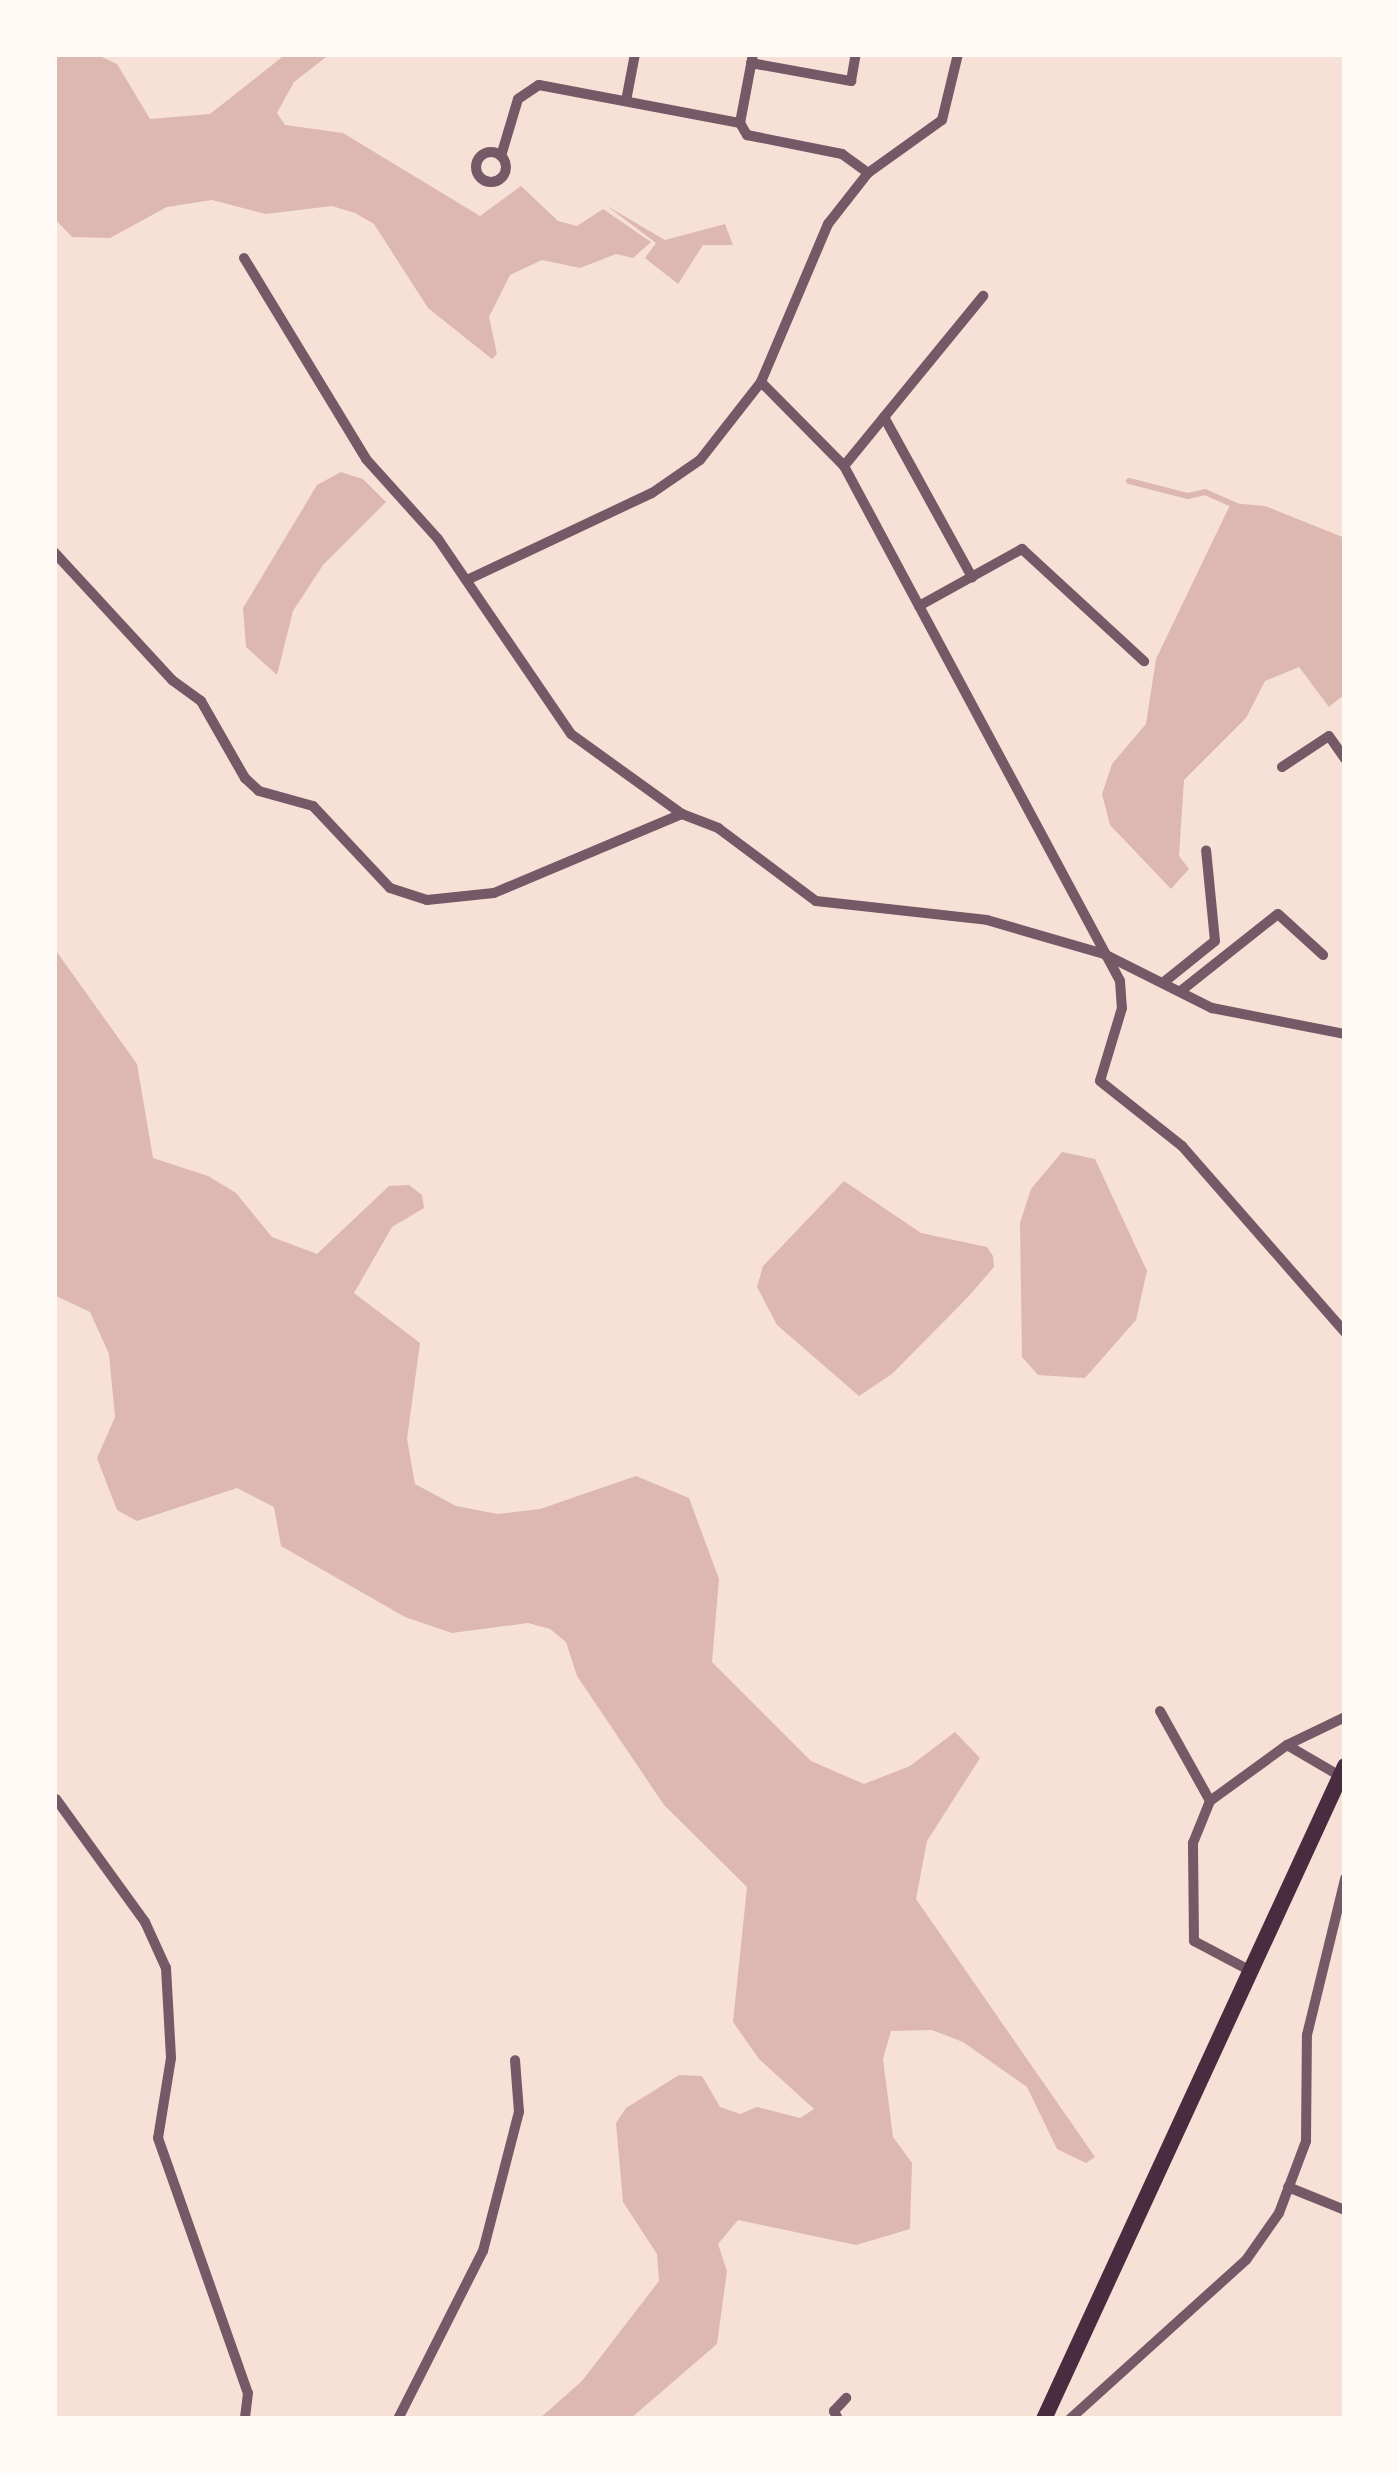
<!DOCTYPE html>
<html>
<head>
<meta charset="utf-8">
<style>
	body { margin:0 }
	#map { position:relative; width:1399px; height:2473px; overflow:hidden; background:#f7e1d7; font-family:Barlow,sans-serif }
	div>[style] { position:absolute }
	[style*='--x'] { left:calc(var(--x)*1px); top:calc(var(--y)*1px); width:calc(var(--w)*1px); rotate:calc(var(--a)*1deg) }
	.water>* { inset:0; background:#dcb8b0 }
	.stream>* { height:6px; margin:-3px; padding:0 3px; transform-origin:3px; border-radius:3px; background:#dcb8b0 }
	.minor>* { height:10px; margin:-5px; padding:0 5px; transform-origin:5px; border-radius:5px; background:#755966 }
	.minor>.ring { margin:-5px; padding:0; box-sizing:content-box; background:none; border:10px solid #755966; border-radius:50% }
	.primary>* { height:16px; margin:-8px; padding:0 8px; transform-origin:8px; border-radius:8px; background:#4a2c40 }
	span { translate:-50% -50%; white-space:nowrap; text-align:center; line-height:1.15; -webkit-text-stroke:10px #fffaf5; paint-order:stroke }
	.frame { position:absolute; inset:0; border:57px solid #fffaf5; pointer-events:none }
</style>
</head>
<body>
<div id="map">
	<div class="water">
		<div style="clip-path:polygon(54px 54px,95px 54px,117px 64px,150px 119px,210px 114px,286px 54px,330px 54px,294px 82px,277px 113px,285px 125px,343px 133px,480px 216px,521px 186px,558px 221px,577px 226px,603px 209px,651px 242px,633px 258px,616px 254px,580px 268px,542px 260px,510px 275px,489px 317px,497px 354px,492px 359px,428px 308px,374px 224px,355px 213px,332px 206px,266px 214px,212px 200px,167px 207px,110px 238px,72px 237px,54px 218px)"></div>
		<div style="clip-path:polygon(607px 206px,665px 240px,725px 224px,733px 245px,703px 245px,678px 284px,645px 258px,656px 243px)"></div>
		<div style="clip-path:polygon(341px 472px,363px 479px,386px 502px,323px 565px,293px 611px,277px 675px,246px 647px,243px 608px,317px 485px)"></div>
		<div style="clip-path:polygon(1231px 503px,1265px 506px,1345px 538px,1345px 694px,1329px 707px,1299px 667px,1265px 681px,1246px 718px,1184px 780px,1179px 856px,1189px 869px,1171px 889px,1110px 825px,1102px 794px,1112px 764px,1146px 724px,1156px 659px)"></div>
		<div style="clip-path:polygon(54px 948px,137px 1064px,153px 1158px,208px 1176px,236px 1193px,272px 1237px,317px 1254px,389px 1186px,409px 1185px,422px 1195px,424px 1208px,392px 1227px,354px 1293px,420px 1343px,407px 1439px,415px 1484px,456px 1506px,498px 1514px,540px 1509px,636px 1476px,689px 1498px,719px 1579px,712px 1662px,811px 1761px,864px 1784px,910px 1766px,955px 1732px,980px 1758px,927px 1841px,916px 1899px,1095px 2157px,1086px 2163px,1057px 2149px,1027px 2087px,963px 2042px,932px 2030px,891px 2031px,883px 2059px,893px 2137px,912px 2163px,910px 2229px,856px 2245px,738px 2220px,718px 2244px,727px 2271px,717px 2344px,630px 2419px,539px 2419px,582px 2381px,659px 2281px,657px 2254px,623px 2202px,616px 2123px,626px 2108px,679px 2075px,702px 2076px,720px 2107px,740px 2114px,757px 2107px,800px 2118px,814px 2109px,759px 2059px,733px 2022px,747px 1887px,664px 1805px,577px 1676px,566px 1642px,550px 1629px,528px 1623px,452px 1633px,405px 1617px,281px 1546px,274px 1507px,237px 1488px,137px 1521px,117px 1510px,97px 1458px,115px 1417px,109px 1354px,90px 1312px,54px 1295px)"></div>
		<div style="clip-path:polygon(1062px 1152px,1095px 1159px,1147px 1271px,1136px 1320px,1085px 1378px,1038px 1375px,1022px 1357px,1020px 1223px,1031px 1189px)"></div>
		<div style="clip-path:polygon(844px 1181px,921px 1233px,987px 1247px,993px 1256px,994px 1267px,968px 1297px,892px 1374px,859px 1396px,777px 1325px,757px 1287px,763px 1266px)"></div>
	</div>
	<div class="stream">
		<div style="--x:1129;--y:481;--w:61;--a:14.3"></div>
		<div style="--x:1188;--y:496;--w:17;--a:-13"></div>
		<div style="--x:1205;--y:492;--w:37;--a:24"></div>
	</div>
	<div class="minor">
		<div style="--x:958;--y:54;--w:68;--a:103.6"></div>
		<div style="--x:942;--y:120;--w:91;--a:144.4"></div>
		<div style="--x:868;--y:173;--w:65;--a:128.1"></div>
		<div style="--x:828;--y:224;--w:172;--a:113"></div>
		<div style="--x:761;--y:382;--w:118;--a:45.3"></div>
		<div style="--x:844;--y:466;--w:584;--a:61.81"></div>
		<div style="--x:1120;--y:981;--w:27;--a:86"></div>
		<div style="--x:1122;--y:1008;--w:76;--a:106.8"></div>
		<div style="--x:1100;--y:1081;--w:105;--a:38.4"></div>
		<div style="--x:1182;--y:1146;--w:247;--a:48.8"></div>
		<div style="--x:751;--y:63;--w:102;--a:10.2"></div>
		<div style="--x:851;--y:81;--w:27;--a:-80"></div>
		<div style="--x:626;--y:101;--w:48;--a:-79.2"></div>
		<div style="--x:740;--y:123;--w:70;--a:-79.3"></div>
		<div class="ring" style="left:476px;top:152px;width:20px;height:20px"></div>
		<div style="--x:501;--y:156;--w:59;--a:-73.4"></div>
		<div style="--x:518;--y:99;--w:25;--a:-34"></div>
		<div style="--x:539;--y:85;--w:205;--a:10.7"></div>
		<div style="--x:740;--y:123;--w:14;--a:60"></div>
		<div style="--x:747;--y:135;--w:97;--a:11.3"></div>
		<div style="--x:842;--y:154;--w:32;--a:36"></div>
		<div style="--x:244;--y:258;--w:235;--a:58.7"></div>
		<div style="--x:366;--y:459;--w:108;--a:48"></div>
		<div style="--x:438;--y:539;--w:236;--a:55.7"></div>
		<div style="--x:571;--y:734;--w:137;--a:35.8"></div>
		<div style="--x:884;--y:417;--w:183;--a:61.2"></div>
		<div style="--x:844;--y:466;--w:220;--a:-50.7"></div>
		<div style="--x:54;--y:552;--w:174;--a:47.3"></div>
		<div style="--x:172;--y:680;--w:36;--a:36"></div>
		<div style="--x:201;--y:701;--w:89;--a:60.3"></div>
		<div style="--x:245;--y:778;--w:19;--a:43"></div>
		<div style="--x:259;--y:791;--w:56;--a:15.5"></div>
		<div style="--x:313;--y:806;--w:112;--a:46.8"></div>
		<div style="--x:390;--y:888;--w:39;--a:18"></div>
		<div style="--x:427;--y:900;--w:67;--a:-6"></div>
		<div style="--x:494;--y:893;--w:204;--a:-22.8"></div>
		<div style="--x:682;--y:814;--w:39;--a:21"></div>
		<div style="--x:718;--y:828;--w:122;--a:36.7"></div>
		<div style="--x:816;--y:901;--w:172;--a:6.3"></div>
		<div style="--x:987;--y:920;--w:122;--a:16.2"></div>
		<div style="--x:1104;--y:954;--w:121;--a:26.6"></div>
		<div style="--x:1212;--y:1008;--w:136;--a:11.1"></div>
		<div style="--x:467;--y:580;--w:204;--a:-25.2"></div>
		<div style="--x:652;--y:493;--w:58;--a:-34.5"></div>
		<div style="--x:700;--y:460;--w:99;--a:-52"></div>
		<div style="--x:919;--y:606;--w:118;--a:-29"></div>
		<div style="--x:1022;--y:549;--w:166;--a:42.6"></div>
		<div style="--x:1282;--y:767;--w:56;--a:-33.4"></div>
		<div style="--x:1329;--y:736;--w:28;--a:55"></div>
		<div style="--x:1164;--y:982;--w:65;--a:-38.8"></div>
		<div style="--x:1215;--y:941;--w:91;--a:-95.6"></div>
		<div style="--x:1182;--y:990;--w:122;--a:-38.4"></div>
		<div style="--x:1278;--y:914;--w:61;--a:42.3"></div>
		<div style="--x:1160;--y:1711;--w:103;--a:60.9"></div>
		<div style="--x:1340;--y:1776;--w:61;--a:-149.7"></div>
		<div style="--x:1287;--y:1745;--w:64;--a:-25.8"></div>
		<div style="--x:56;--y:1799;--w:152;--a:54.1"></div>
		<div style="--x:145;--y:1922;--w:51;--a:65.5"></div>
		<div style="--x:166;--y:1968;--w:90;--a:86.8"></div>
		<div style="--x:171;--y:2058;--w:81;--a:99.2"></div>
		<div style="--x:158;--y:2138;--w:270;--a:70.6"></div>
		<div style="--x:248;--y:2393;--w:26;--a:97"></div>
		<div style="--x:1249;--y:1970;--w:62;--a:-152.2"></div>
		<div style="--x:1194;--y:1941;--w:98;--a:-90.6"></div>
		<div style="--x:1193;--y:1843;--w:45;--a:-68"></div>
		<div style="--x:1210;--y:1801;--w:95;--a:-36"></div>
		<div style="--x:1288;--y:2187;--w:61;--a:22"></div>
		<div style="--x:398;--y:2419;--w:188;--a:-63.2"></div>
		<div style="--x:483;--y:2251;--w:144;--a:-75.5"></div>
		<div style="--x:519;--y:2112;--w:52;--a:-94.4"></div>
		<div style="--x:838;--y:2419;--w:9;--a:-117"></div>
		<div style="--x:834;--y:2411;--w:18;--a:-47"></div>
		<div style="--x:1070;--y:2419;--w:237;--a:-42.1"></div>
		<div style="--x:1246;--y:2260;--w:57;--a:-54.9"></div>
		<div style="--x:1279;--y:2213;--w:77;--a:-69.4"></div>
		<div style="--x:1306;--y:2141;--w:106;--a:-89.5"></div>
		<div style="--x:1307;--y:2035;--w:161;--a:-76.3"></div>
	</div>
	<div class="primary">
		<div style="--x:1044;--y:2419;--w:719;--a:-65.25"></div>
	</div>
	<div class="frame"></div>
</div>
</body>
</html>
